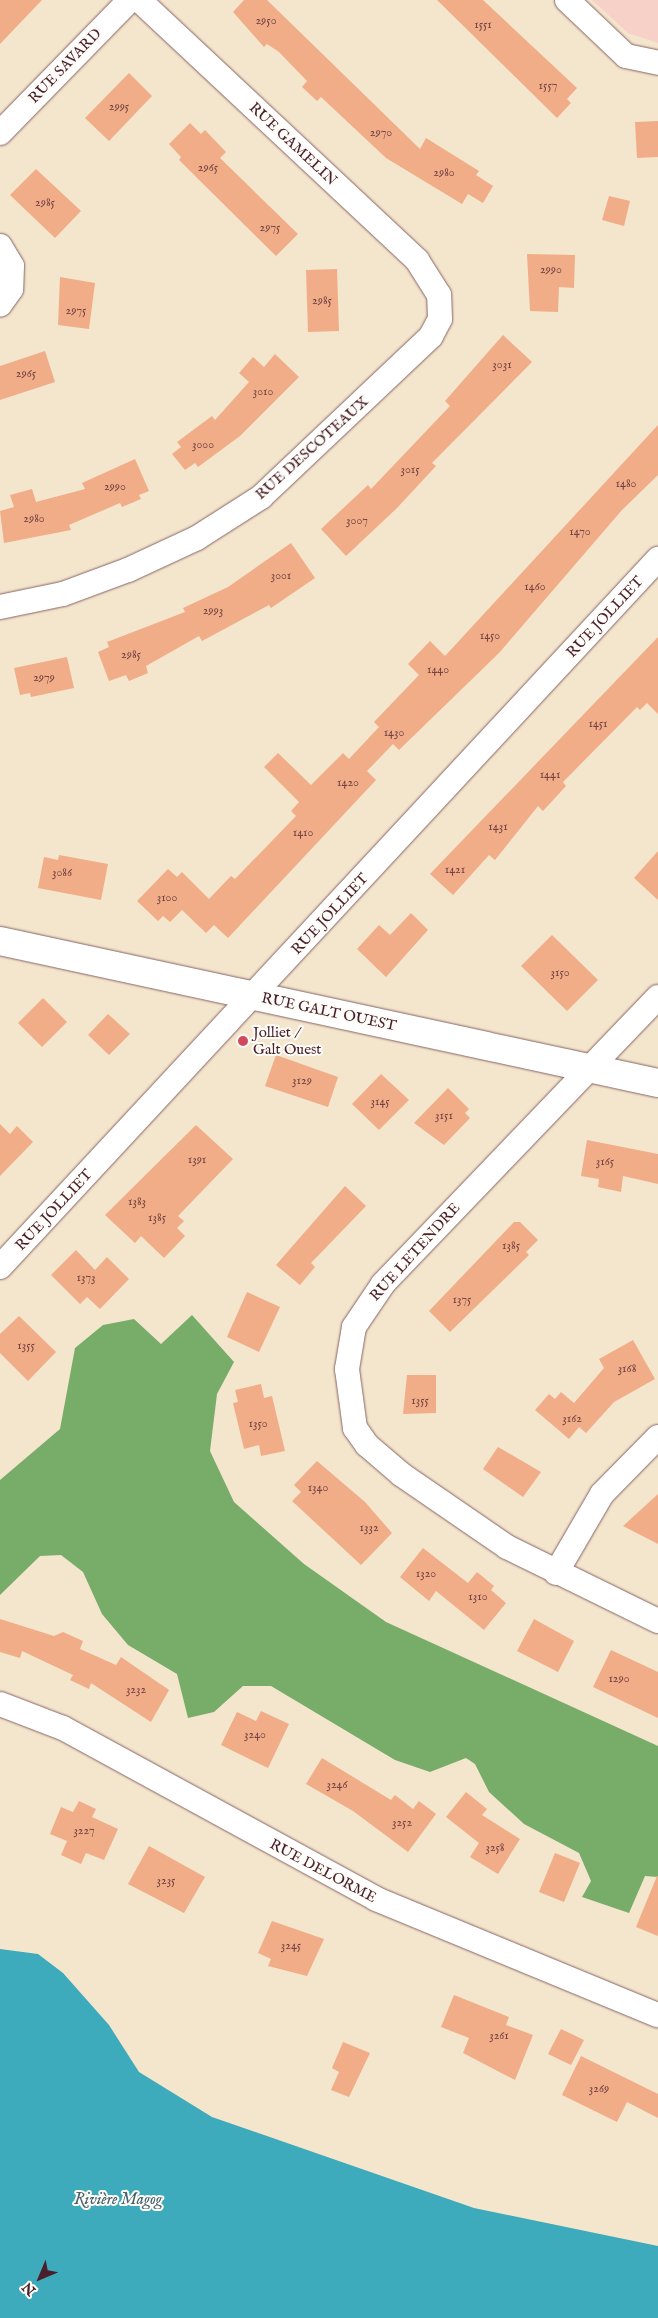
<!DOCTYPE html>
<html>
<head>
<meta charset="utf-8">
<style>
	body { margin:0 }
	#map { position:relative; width:658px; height:2318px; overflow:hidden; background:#f4e5cd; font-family:"IM FELL English",serif }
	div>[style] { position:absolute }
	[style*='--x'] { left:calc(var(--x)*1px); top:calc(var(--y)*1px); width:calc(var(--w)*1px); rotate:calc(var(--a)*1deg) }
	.built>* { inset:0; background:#f7d1c8 }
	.forest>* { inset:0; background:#78ad69 }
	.water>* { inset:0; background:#3dabbb }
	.building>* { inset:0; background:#f0ad88 }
	.roads { filter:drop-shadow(0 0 1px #866464) drop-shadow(0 0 1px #866464) }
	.minor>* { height:24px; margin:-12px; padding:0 12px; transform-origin:12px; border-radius:12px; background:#fff }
	.tertiary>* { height:28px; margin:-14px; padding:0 14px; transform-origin:14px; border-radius:14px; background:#fff }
	.dots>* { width:14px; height:14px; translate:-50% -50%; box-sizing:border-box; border:2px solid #fdfcf7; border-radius:50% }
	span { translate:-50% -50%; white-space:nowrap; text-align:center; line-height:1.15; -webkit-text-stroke:4px #fdfcf7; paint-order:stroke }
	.number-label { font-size:12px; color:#744242 }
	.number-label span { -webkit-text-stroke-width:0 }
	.street-label { font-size:15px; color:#4a1f2b }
	.poi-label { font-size:15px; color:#4a1f2b }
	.left { translate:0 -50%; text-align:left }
	.water-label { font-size:16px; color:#445e6c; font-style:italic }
	.north { position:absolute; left:15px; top:2253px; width:50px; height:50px; -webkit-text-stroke:4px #fdfcf7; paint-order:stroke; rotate:225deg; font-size:14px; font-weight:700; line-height:20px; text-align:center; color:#4a1f2b }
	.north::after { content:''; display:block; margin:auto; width:18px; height:22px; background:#4a1f2b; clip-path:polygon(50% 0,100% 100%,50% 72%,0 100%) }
</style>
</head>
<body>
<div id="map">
	<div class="built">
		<div style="clip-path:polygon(592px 0,658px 0,658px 43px,628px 33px)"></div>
	</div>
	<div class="forest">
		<div style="clip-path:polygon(192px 1315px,234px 1362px,217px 1394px,210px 1451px,234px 1502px,304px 1564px,386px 1622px,658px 1746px,658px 1877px,645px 1876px,629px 1913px,582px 1897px,591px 1881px,579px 1853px,524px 1824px,489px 1792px,475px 1764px,466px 1758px,430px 1772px,395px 1760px,271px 1686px,243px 1686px,214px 1712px,188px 1718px,177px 1674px,128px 1645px,102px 1614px,83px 1572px,61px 1555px,40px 1556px,0 1595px,0 1480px,60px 1429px,75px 1348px,103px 1325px,134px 1319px,161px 1344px)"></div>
	</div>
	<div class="water">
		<div style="clip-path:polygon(0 1949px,38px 1954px,63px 1973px,109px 2025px,139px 2072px,212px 2117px,474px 2208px,658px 2246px,658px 2318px,0 2318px)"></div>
	</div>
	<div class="building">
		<div style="clip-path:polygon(0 0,42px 0,0 44px)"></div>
		<div style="clip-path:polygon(244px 0,267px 0,420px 149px,426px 138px,479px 171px,476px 175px,493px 186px,483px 203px,468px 194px,462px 204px,386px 158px,321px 97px,317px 101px,302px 87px,307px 81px,279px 52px,267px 44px,264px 47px,233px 12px)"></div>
		<div style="clip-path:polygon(437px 0,483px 0,577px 88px,567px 99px,571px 103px,557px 118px)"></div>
		<div style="clip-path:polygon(129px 73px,152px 96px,109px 141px,85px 118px)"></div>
		<div style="clip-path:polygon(658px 121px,658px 157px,637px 158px,635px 122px)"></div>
		<div style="clip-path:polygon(190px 123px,201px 134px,205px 130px,226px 152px,220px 158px,298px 234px,276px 256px,179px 160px,181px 157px,169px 144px)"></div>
		<div style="clip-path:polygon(36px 169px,81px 211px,55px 238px,10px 195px)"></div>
		<div style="clip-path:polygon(609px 196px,630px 201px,624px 226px,602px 220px)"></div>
		<div style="clip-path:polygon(527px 254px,575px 255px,574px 288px,559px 287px,558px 312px,530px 311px)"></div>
		<div style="clip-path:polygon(337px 269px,339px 331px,308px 332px,306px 270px)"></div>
		<div style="clip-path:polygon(60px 277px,95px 283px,89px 329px,58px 325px)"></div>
		<div style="clip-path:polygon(503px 335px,532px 362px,432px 463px,436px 466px,397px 508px,346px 556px,321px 529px,368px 485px,371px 489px,450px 406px,445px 401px)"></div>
		<div style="clip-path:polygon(45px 351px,55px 382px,0 400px,0 366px)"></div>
		<div style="clip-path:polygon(275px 354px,299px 377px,240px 436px,198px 467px,195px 463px,185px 470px,172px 454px,181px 447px,177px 442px,212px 416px,215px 420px,249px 382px,239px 373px,253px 357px,264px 367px)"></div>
		<div style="clip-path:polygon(658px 425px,658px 475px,622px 510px,499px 653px,399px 750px,393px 744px,367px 771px,376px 780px,228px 938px,214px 925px,206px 933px,182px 910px,170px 922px,163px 916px,158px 921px,137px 901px,168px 869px,177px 877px,182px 872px,209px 899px,231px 876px,235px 879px,296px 816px,291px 811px,299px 802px,264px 767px,278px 753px,311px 785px,343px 753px,349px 759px,379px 727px,374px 722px,419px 675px,408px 664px,430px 641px,445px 656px)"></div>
		<div style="clip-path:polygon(135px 459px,149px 491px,139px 495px,141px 499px,122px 507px,120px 503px,69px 525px,71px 530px,4px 543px,0 511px,14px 507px,10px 495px,32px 489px,36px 502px,85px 489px,82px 483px)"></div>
		<div style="clip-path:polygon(291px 543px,315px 578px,271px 608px,269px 605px,202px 641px,199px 636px,146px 666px,148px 673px,129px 681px,126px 675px,109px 681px,98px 652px,109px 647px,107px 642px,185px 612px,183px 608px,228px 587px)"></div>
		<div style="clip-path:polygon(658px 637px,658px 714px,647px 703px,640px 710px,637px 707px,563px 782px,566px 786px,543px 811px,538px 806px,495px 860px,489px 855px,453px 895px,430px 874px)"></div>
		<div style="clip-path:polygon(67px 657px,74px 688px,31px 697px,30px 693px,20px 695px,14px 668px)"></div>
		<div style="clip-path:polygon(658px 851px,658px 900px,634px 878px)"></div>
		<div style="clip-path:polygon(59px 855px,108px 864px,101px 900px,38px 888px,44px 857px,58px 860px)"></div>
		<div style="clip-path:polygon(411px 913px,428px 930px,386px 977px,357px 949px,379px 925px,390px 935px)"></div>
		<div style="clip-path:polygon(552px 935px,598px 980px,567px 1011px,521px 966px)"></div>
		<div style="clip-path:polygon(43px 998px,67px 1022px,42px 1047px,18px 1023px)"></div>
		<div style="clip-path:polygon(108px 1014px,130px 1034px,109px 1055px,88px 1035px)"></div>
		<div style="clip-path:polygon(276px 1055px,338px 1077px,328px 1107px,265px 1086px)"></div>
		<div style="clip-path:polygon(381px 1074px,409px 1100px,379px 1130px,352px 1104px)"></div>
		<div style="clip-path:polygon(448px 1088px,469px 1109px,465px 1113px,470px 1118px,444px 1145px,414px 1123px)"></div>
		<div style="clip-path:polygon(0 1124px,10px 1134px,17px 1126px,33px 1142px,0 1176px)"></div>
		<div style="clip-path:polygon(196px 1125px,233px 1159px,178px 1216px,184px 1221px,177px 1228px,185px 1236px,164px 1258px,141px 1236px,135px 1243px,105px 1215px)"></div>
		<div style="clip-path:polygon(587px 1140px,658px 1154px,658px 1184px,623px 1176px,621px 1192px,598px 1187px,599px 1179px,581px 1176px)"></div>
		<div style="clip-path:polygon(345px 1186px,366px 1206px,311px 1263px,315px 1267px,300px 1285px,276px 1265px)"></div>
		<div style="clip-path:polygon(514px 1222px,520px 1222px,538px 1240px,526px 1252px,529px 1255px,450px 1332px,429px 1311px)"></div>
		<div style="clip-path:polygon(76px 1250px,95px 1270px,107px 1257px,129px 1279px,100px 1309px,87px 1297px,80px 1304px,51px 1275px)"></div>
		<div style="clip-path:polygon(247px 1292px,280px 1307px,259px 1352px,227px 1337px)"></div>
		<div style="clip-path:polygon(19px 1316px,56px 1352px,28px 1381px,0 1353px,0 1334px)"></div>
		<div style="clip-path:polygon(633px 1340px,655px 1379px,614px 1402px,586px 1433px,579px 1427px,569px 1439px,535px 1410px,549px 1394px,555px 1399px,561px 1392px,574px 1403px,604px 1368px,599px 1359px)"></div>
		<div style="clip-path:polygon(407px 1375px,436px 1375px,436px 1413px,403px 1414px)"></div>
		<div style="clip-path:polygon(261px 1384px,264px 1398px,272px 1396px,285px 1451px,261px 1456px,259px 1445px,244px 1449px,233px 1403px,238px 1402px,235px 1390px)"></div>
		<div style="clip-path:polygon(498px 1447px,541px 1472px,523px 1497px,483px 1469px)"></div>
		<div style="clip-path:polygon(317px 1461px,365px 1502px,392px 1533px,361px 1565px,292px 1501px,301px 1492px,294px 1485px)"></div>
		<div style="clip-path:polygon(658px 1494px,658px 1544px,623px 1526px)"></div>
		<div style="clip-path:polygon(423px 1548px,468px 1583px,477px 1572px,494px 1586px,491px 1590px,506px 1603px,484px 1630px,436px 1591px,429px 1601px,400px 1577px)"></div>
		<div style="clip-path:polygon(0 1619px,54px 1636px,63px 1632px,83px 1641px,80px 1649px,116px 1665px,121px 1657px,169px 1690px,151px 1722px,91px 1683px,89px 1689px,70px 1680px,73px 1675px,22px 1651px,20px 1658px,0 1652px)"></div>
		<div style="clip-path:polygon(534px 1619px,574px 1641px,558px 1672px,517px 1651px)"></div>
		<div style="clip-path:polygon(611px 1650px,658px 1672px,658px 1718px,593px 1687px)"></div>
		<div style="clip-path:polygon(261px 1711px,289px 1724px,268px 1768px,221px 1745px,237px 1712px,256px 1721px)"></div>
		<div style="clip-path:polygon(322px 1758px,391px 1800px,395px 1795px,413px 1809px,419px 1801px,436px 1814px,408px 1852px,353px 1811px,306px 1784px)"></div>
		<div style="clip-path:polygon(466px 1792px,487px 1809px,482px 1815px,520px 1839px,498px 1874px,470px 1857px,479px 1843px,446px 1817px)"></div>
		<div style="clip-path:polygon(79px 1801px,96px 1809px,92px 1817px,118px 1829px,104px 1860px,86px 1853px,81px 1864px,61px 1855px,67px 1841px,50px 1834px,61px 1807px,73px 1812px)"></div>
		<div style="clip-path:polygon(149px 1846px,205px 1877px,184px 1913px,128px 1884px)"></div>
		<div style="clip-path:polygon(555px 1853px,580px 1863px,564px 1902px,539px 1892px)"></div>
		<div style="clip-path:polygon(657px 1876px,658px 1876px,658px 1936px,636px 1927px)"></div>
		<div style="clip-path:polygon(272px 1921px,324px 1939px,307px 1976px,268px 1966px,271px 1959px,258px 1953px)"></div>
		<div style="clip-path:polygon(454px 1995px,509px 2017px,506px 2025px,533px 2035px,515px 2080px,463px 2053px,469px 2038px,441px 2027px)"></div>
		<div style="clip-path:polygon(561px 2029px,584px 2040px,571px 2065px,548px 2054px)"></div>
		<div style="clip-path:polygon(343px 2042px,370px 2053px,349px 2097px,331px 2090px,339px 2072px,332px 2068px)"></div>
		<div style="clip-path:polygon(581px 2056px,658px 2094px,658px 2118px,627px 2102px,617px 2122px,562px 2095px)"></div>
	</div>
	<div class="roads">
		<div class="minor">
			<div style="--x:567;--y:0;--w:81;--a:43.5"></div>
			<div style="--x:626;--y:56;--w:33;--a:12"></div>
			<div style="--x:0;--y:133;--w:186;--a:-45.7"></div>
			<div style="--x:0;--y:246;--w:23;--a:59"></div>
			<div style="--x:12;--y:266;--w:23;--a:92"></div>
			<div style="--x:11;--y:289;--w:19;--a:125"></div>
			<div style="--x:0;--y:607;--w:64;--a:-11.7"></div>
			<div style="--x:63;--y:594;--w:69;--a:-20.3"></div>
			<div style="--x:128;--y:570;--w:76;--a:-24.9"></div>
			<div style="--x:197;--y:538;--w:76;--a:-32.6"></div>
			<div style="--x:261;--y:497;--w:234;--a:-43.4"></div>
			<div style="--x:431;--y:336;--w:19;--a:-62"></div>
			<div style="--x:440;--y:319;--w:24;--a:-92"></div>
			<div style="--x:439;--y:295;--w:41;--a:-122.2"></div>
			<div style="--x:417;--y:260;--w:381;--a:-136.9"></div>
			<div style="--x:658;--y:997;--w:397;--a:133.8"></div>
			<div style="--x:383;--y:1284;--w:52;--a:124"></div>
			<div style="--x:354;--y:1327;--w:43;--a:99.5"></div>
			<div style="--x:347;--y:1369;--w:60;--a:82.3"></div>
			<div style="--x:355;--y:1428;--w:21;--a:55"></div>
			<div style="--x:367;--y:1445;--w:46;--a:40.6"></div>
			<div style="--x:402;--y:1475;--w:127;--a:34.4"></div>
			<div style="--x:507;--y:1547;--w:168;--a:26.1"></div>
			<div style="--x:0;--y:1267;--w:967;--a:-47.1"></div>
			<div style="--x:556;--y:1573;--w:91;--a:-59.8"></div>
			<div style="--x:602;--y:1494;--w:80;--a:-45.5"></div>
			<div style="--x:0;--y:1704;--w:67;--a:20.9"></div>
			<div style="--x:63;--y:1728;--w:357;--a:28.6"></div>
			<div style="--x:376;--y:1899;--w:305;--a:22.4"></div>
		</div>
		<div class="tertiary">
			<div style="--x:0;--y:941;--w:673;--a:12.18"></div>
		</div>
	</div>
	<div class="dots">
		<div style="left:243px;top:1041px;background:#d1495b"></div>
	</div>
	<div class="number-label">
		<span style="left:266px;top:21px">2950</span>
		<span style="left:483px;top:25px">1551</span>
		<span style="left:548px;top:86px">1557</span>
		<span style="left:119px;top:107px">2995</span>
		<span style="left:381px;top:133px">2970</span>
		<span style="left:208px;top:168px">2965</span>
		<span style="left:444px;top:173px">2980</span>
		<span style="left:45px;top:203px">2985</span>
		<span style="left:270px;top:228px">2975</span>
		<span style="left:551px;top:270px">2990</span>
		<span style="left:322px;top:301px">2985</span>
		<span style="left:76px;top:311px">2975</span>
		<span style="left:502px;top:365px">3031</span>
		<span style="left:26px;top:374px">2965</span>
		<span style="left:263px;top:392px">3010</span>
		<span style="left:203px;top:445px">3000</span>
		<span style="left:410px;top:470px">3015</span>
		<span style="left:626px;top:484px">1480</span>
		<span style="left:115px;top:487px">2990</span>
		<span style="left:34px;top:519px">2980</span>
		<span style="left:357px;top:521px">3007</span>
		<span style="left:580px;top:532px">1470</span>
		<span style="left:281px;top:576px">3001</span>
		<span style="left:535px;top:587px">1460</span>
		<span style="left:213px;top:611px">2993</span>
		<span style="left:490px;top:636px">1450</span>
		<span style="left:131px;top:655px">2985</span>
		<span style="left:438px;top:670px">1440</span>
		<span style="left:44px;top:678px">2979</span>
		<span style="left:598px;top:724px">1451</span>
		<span style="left:394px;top:733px">1430</span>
		<span style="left:550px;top:775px">1441</span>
		<span style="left:348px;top:783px">1420</span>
		<span style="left:498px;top:827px">1431</span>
		<span style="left:303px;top:833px">1410</span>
		<span style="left:455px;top:870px">1421</span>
		<span style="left:62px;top:873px">3086</span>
		<span style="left:167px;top:898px">3100</span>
		<span style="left:560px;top:973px">3150</span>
		<span style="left:302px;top:1081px">3129</span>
		<span style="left:380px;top:1102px">3145</span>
		<span style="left:444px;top:1116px">3151</span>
		<span style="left:197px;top:1160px">1391</span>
		<span style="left:605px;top:1162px">3165</span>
		<span style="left:137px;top:1202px">1383</span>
		<span style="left:157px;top:1218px">1385</span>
		<span style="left:511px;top:1246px">1385</span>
		<span style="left:86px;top:1278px">1373</span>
		<span style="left:462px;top:1300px">1375</span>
		<span style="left:26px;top:1346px">1355</span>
		<span style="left:627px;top:1369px">3168</span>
		<span style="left:420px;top:1401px">1355</span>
		<span style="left:572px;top:1419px">3162</span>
		<span style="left:258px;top:1424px">1350</span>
		<span style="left:318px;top:1488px">1340</span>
		<span style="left:369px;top:1528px">1332</span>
		<span style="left:426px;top:1574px">1320</span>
		<span style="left:478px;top:1597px">1310</span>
		<span style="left:619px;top:1679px">1290</span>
		<span style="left:136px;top:1690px">3232</span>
		<span style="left:255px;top:1735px">3240</span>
		<span style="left:337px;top:1785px">3246</span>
		<span style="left:402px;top:1823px">3252</span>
		<span style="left:84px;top:1831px">3227</span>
		<span style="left:495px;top:1848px">3258</span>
		<span style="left:166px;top:1881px">3235</span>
		<span style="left:291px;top:1946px">3245</span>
		<span style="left:499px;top:2036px">3261</span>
		<span style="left:599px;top:2089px">3269</span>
	</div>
	<div class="street-label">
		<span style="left:65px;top:66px;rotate:-46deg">RUE SAVARD</span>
		<span style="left:293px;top:144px;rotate:43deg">RUE GAMELIN</span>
		<span style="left:312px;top:448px;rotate:-42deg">RUE DESCOTEAUX</span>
		<span style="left:605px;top:617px;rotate:-47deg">RUE JOLLIET</span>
		<span style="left:330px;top:914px;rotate:-47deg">RUE JOLLIET</span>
		<span style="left:329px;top:1012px;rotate:12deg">RUE GALT OUEST</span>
		<span style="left:54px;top:1210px;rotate:-47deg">RUE JOLLIET</span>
		<span style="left:415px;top:1252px;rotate:-48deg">RUE LETENDRE</span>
		<span style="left:323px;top:1871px;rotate:28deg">RUE DELORME</span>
	</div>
	<div class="poi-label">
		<span class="left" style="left:253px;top:1041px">Jolliet /<br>Galt Ouest</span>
	</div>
	<div class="water-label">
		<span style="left:118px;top:2200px">Rivière Magog</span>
	</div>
	<div class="north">N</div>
</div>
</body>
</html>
